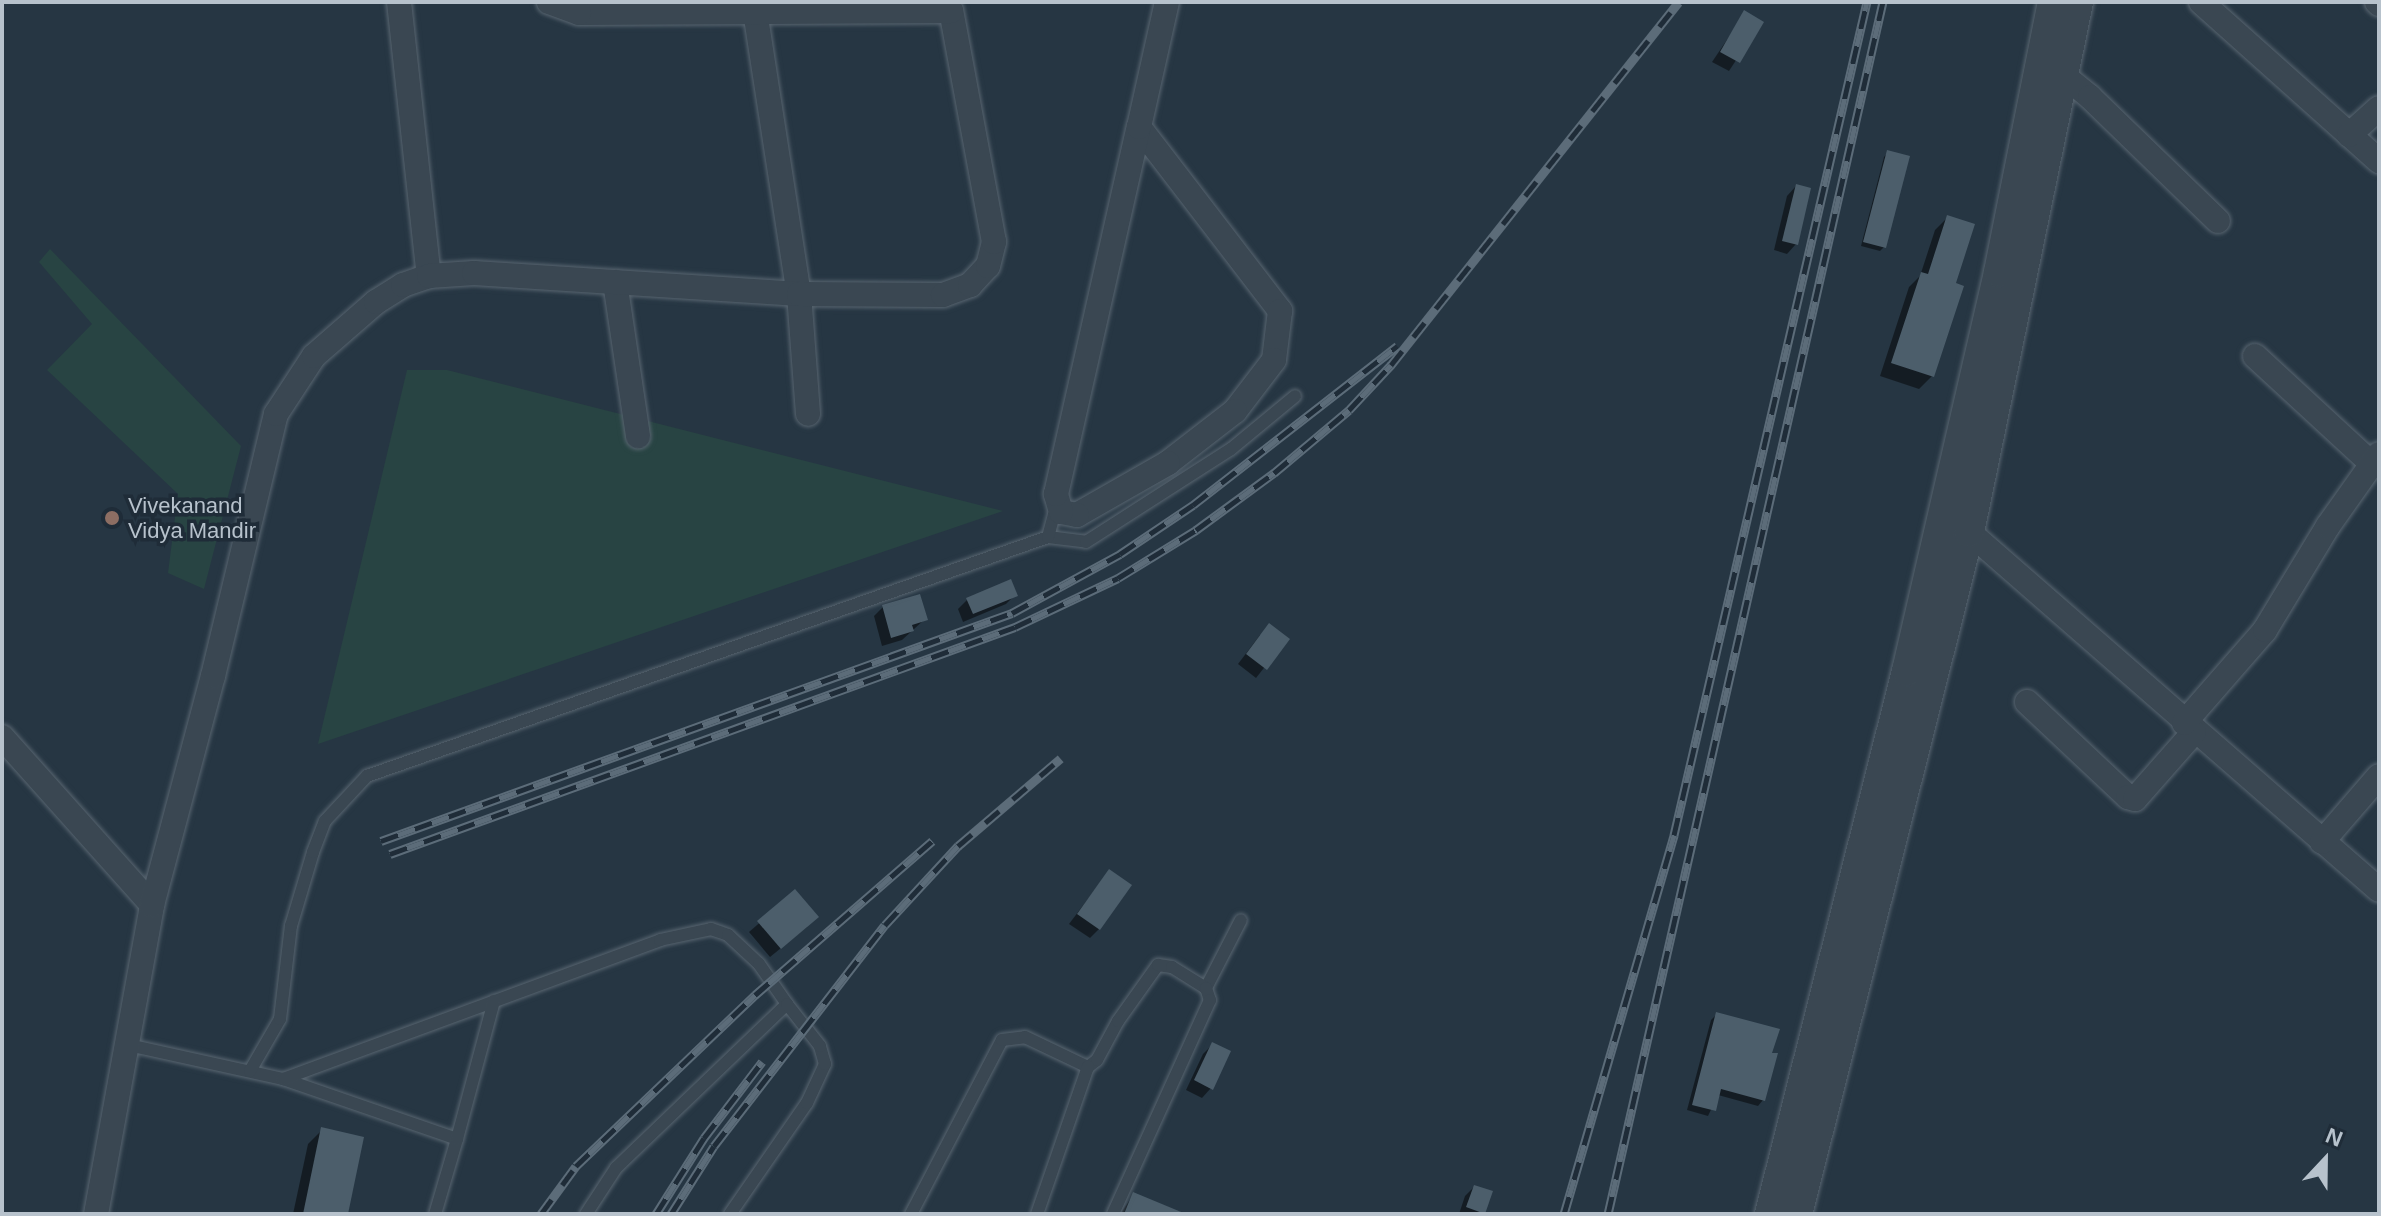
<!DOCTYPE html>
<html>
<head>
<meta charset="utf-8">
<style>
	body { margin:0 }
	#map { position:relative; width:2381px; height:1216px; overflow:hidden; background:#263643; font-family:Helvetica,sans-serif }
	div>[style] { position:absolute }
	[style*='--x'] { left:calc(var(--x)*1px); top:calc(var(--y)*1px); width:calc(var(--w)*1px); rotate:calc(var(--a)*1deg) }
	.green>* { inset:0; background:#284443 }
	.shadow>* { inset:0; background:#0007 }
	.building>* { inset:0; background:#4c5e6b }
	.roads { filter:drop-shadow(0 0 2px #586570) drop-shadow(0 0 2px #586570) }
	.service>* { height:12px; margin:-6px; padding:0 6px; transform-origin:6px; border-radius:6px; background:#3a4752 }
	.minor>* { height:24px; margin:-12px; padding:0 12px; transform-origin:12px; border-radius:12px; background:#3a4752 }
	.tertiary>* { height:30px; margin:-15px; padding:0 15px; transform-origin:15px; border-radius:15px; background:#3a4752 }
	.rail>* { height:9px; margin-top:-4.5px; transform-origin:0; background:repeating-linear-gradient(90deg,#1f2c38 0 18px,#5c6c79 0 36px); box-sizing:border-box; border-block:2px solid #5c6c79 }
	.dots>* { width:22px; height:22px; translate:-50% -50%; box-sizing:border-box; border:4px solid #1f2c38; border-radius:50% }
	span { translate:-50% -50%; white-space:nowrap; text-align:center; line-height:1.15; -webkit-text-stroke:7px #1f2c38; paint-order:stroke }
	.poi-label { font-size:22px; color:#b7c2cc }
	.left { translate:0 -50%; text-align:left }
	.frame { position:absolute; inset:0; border:4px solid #b7c2cc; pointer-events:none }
	.north { position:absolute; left:2285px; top:1120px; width:80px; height:80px; -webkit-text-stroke:6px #1f2c38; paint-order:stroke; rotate:22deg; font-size:22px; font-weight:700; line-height:32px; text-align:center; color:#b7c2cc }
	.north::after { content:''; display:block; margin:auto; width:28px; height:36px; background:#b7c2cc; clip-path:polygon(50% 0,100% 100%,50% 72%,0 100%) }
</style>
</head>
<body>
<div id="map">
	<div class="green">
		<div style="clip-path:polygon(50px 249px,241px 446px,204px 589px,168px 573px,178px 494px,47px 370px,92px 324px,39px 262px)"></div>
		<div style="clip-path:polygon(407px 370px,447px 370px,1003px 511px,318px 744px)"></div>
	</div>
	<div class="shadow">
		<div style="clip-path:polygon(1745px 13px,1761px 22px,1729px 71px,1712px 62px)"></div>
		<div style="clip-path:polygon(1888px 152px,1884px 247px,1880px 251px,1861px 246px,1884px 157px)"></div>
		<div style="clip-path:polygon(1796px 186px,1796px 244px,1787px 254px,1774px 250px,1787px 196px)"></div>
		<div style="clip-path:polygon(1948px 217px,1953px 284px,1932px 376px,1919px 389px,1880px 376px,1909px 287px,1920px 276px,1935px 230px)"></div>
		<div style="clip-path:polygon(1015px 595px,1006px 604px,963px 622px,958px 609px,967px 600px)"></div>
		<div style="clip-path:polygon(883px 607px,925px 619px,902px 640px,882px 646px,874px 616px)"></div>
		<div style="clip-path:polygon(1260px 635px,1287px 639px,1256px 678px,1238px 664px)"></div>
		<div style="clip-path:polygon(1109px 871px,1099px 929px,1090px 938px,1069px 924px)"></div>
		<div style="clip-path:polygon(795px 892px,807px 927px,770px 957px,749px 932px)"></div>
		<div style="clip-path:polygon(1717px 1014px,1769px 1054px,1763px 1100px,1758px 1106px,1718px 1095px,1708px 1116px,1687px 1110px,1711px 1020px)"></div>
		<div style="clip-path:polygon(1212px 1045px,1211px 1088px,1202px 1098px,1186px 1090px,1203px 1054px)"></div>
		<div style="clip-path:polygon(322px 1130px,346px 1214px,293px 1214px,308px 1144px)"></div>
		<div style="clip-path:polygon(1474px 1187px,1483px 1212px,1459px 1214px,1465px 1196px)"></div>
		<div style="clip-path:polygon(1134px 1194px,1151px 1214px,1120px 1214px)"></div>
	</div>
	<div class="building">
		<div style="clip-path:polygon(1744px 10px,1764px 22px,1740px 63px,1720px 52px)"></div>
		<div style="clip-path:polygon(1887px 150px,1910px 156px,1886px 248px,1863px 242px)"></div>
		<div style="clip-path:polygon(1796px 184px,1811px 188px,1798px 245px,1782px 241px)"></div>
		<div style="clip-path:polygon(1947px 215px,1975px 224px,1956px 283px,1964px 286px,1934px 377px,1891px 363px,1921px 272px,1928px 274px)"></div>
		<div style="clip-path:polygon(1011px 579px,1018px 596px,973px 614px,966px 598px)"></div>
		<div style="clip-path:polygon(920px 594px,928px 620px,912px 625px,914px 631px,891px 638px,882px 605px)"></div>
		<div style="clip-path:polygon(1269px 623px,1290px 639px,1267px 670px,1246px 654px)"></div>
		<div style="clip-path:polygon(1109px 869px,1132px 885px,1100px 930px,1077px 914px)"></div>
		<div style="clip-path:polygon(795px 889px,819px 917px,781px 949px,757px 921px)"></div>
		<div style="clip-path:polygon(1716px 1012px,1780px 1029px,1772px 1053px,1778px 1053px,1765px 1101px,1721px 1089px,1716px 1111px,1692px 1105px)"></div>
		<div style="clip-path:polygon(1212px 1042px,1231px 1051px,1213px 1090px,1194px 1080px)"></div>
		<div style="clip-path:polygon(321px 1127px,364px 1137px,348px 1214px,303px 1214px)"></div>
		<div style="clip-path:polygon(1474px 1185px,1493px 1191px,1485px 1214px,1466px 1207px)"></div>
		<div style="clip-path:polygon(1133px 1192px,1186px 1214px,1124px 1214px)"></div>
	</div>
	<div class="roads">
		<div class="service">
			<div style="--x:1048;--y:537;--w:38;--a:7"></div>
			<div style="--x:1086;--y:542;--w:172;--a:-32.7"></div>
			<div style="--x:1231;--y:449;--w:83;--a:-39.6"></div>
			<div style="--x:1206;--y:988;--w:76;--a:-62.8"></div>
			<div style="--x:128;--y:1045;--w:159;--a:12.4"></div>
			<div style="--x:283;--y:1079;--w:184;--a:19"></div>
			<div style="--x:457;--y:1139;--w:78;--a:106.3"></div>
			<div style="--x:250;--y:1071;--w:60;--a:-60"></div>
			<div style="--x:280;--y:1019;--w:94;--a:-83.3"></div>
			<div style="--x:291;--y:926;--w:77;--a:-73.4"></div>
			<div style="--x:313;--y:852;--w:33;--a:-69"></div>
			<div style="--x:325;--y:821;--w:62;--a:-47"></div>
			<div style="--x:367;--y:776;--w:722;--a:-19.34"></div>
			<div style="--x:1048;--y:537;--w:23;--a:-75"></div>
			<div style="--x:1054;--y:515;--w:8;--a:-23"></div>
			<div style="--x:283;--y:1079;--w:402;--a:-20.2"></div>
			<div style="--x:660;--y:940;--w:52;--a:-12.2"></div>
			<div style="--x:711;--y:929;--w:18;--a:19"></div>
			<div style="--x:728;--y:935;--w:42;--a:43.1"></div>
			<div style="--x:759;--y:964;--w:49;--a:55"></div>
			<div style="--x:787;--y:1004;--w:237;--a:136.2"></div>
			<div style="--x:616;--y:1168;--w:55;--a:123.1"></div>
			<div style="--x:457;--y:1139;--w:143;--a:-75"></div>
			<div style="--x:730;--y:1214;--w:135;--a:-55.3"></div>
			<div style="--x:807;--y:1103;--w:43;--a:-65.2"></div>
			<div style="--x:825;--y:1064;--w:19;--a:-106"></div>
			<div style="--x:820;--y:1046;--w:53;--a:-128.2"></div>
			<div style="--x:911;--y:1214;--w:196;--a:-62.4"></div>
			<div style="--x:1002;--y:1040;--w:23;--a:-7"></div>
			<div style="--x:1025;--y:1037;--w:70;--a:25.5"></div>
			<div style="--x:1088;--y:1067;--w:11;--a:-38"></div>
			<div style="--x:1097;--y:1060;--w:44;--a:-61.7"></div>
			<div style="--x:1118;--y:1021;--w:69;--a:-54.5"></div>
			<div style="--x:1158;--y:965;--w:14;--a:8"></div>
			<div style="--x:1172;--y:967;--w:40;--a:32"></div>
			<div style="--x:1206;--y:988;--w:13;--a:72"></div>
			<div style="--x:1210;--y:1000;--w:235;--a:114.4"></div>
			<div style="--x:1037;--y:1214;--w:156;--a:-70.9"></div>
		</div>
		<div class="minor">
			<div style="--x:399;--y:2;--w:276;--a:83.8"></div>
			<div style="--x:2201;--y:2;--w:239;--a:41.8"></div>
			<div style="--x:2377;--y:2;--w:3;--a:45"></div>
			<div style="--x:755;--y:11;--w:286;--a:81.2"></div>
			<div style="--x:799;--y:294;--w:120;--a:85.7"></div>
			<div style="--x:2051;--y:70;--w:13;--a:23"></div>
			<div style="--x:2063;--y:75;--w:35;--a:39"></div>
			<div style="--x:2090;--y:97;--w:178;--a:44.1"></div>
			<div style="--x:1139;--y:127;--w:232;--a:52.5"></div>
			<div style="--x:1280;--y:311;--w:49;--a:97"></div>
			<div style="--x:1274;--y:360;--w:64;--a:127.4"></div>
			<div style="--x:1235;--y:411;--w:85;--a:142.2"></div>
			<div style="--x:1168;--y:463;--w:105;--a:150.3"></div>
			<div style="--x:1077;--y:515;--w:16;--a:-169"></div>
			<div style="--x:1061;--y:512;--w:19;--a:-106"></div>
			<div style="--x:1056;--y:494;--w:376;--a:-77.3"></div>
			<div style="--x:1139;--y:127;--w:128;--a:-77.4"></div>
			<div style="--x:2349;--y:135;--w:40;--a:-42"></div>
			<div style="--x:615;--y:282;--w:156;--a:81.5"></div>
			<div style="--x:2255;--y:356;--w:159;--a:42.7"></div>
			<div style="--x:1953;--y:526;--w:17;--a:21"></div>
			<div style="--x:1969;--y:532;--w:544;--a:41.13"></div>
			<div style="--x:2027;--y:702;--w:139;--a:43.2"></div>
			<div style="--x:2128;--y:797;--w:7;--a:16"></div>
			<div style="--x:2135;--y:799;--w:89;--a:-48.6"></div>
			<div style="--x:2184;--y:723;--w:123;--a:-48.9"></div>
			<div style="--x:2265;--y:630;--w:122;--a:-58.8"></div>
			<div style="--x:2328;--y:526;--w:88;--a:-54.7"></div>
			<div style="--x:2;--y:737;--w:225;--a:48.2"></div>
			<div style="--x:2322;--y:842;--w:87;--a:-49.2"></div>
			<div style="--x:96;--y:1214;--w:314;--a:-79.7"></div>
			<div style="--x:152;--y:905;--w:237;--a:-75.1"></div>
			<div style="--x:213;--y:676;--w:269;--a:-76.5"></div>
			<div style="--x:276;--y:414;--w:69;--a:-56.8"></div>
			<div style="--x:314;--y:356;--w:82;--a:-41.1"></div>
			<div style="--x:376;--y:302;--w:32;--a:-32"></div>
			<div style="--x:403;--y:285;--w:28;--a:-19"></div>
			<div style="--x:429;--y:276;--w:45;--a:-3.8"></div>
			<div style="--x:474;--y:273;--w:326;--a:3.7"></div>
			<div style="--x:799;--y:294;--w:144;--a:0.4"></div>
			<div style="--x:943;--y:295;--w:29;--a:-20"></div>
			<div style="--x:970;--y:285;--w:26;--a:-47"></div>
			<div style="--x:988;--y:266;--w:25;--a:-76"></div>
			<div style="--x:994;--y:242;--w:235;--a:-100.5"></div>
			<div style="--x:951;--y:11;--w:372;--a:179.7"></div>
			<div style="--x:579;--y:13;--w:32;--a:-160"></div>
		</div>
		<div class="tertiary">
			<div style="--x:1770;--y:1214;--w:560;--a:-75.84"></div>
			<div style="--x:1907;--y:671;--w:409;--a:-77"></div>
			<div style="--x:1999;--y:272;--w:275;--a:-78.7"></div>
			<div style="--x:1797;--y:1214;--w:703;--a:-75.85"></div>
			<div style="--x:1969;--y:532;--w:541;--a:-78.38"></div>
		</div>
	</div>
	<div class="rail">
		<div style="--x:381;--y:841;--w:671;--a:-19.87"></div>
		<div style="--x:1012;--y:613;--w:123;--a:-28.6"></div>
		<div style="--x:1120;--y:554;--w:88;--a:-33.9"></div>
		<div style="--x:1193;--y:505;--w:259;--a:-37.9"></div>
		<div style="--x:390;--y:854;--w:665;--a:-19.96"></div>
		<div style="--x:1015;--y:627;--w:114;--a:-25.4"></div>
		<div style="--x:1118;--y:578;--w:92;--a:-31.6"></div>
		<div style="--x:1196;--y:530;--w:97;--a:-36.2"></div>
		<div style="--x:1274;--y:473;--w:98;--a:-40"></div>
		<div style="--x:1349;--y:410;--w:62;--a:-47"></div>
		<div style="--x:1391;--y:365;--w:463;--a:-51.6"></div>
		<div style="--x:541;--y:1214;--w:59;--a:-53.9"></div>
		<div style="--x:576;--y:1166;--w:248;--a:-43.7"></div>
		<div style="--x:755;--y:995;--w:235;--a:-41"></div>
		<div style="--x:656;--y:1214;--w:90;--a:-57.7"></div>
		<div style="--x:704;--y:1138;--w:96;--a:-52.7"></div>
		<div style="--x:671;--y:1214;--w:80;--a:-57.7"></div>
		<div style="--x:714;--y:1146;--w:279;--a:-52.3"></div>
		<div style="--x:885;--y:925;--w:108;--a:-47.3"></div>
		<div style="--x:958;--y:846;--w:135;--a:-40.5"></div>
		<div style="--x:1564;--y:1214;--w:395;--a:-73.8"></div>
		<div style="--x:1674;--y:835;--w:855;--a:-76.96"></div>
		<div style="--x:1608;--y:1214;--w:1243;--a:-77.22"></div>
	</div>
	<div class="dots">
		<div style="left:112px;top:518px;background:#8d6e63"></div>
	</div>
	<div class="poi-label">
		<span class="left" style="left:128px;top:518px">Vivekanand<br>Vidya Mandir</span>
	</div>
	<div class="frame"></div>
	<div class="north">N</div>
</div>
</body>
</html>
